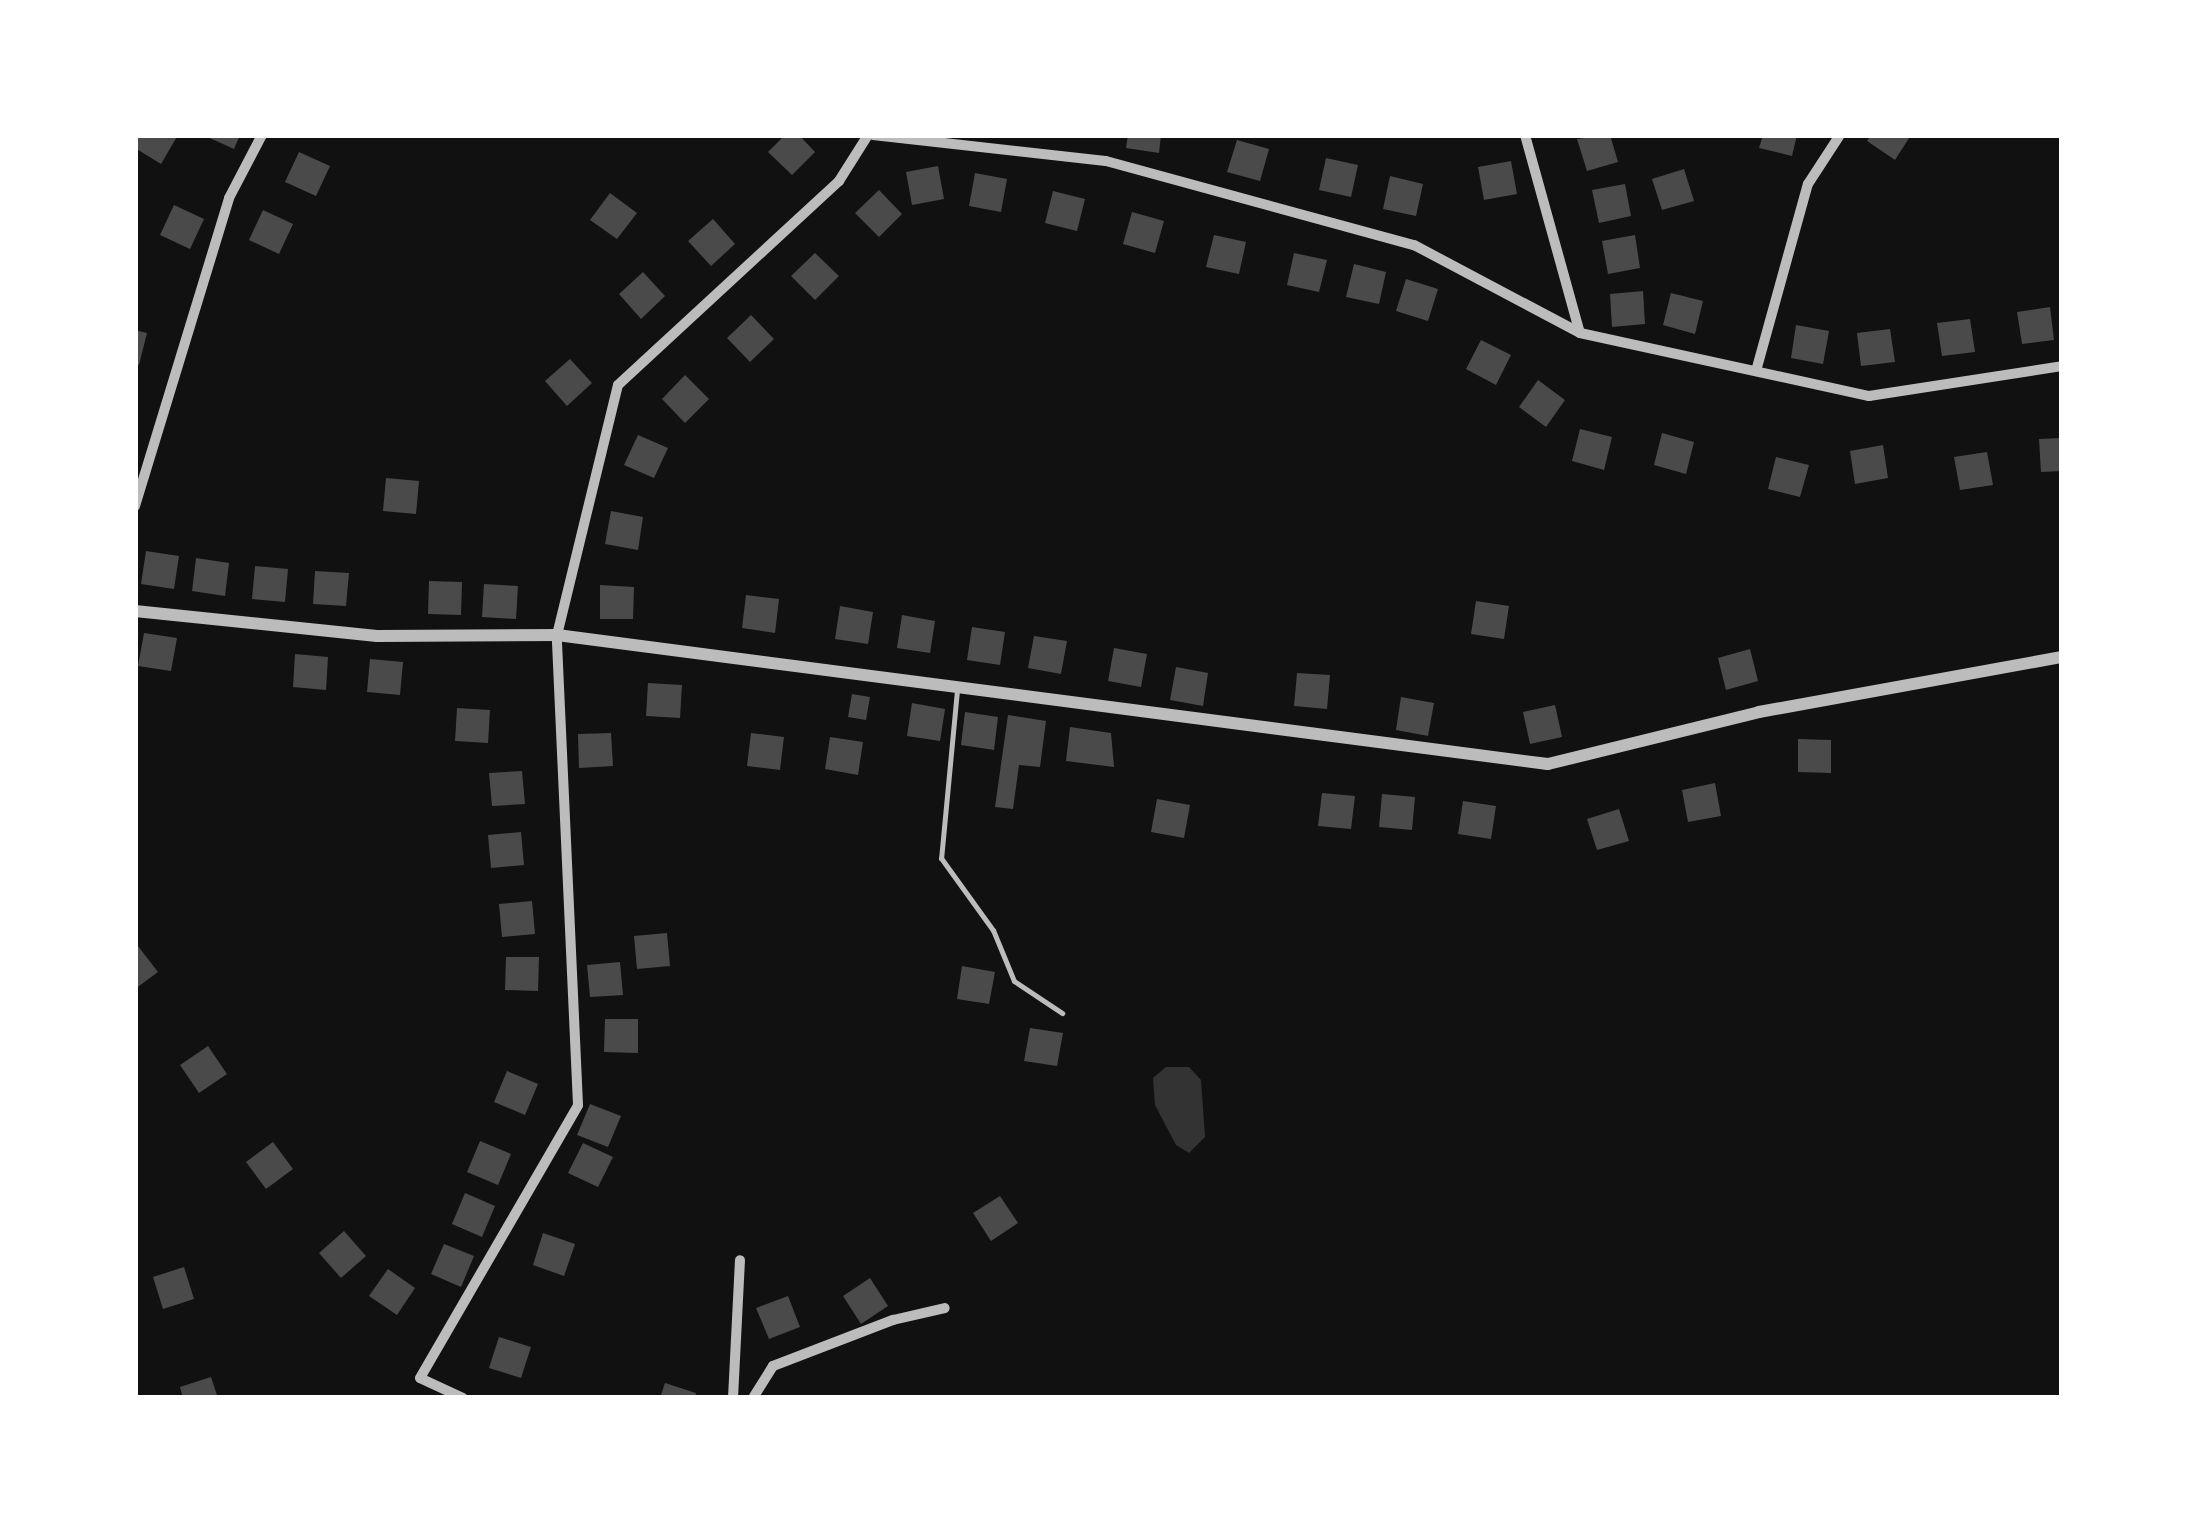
<!DOCTYPE html>
<html>
<head>
<meta charset="utf-8">
<style>
	body { margin:0 }
	#map { position:relative; width:2197px; height:1533px; overflow:hidden; background:#111; font-family:Lato,sans-serif }
	div>[style] { position:absolute }
	[style*='--x'] { left:calc(var(--x)*1px); top:calc(var(--y)*1px); width:calc(var(--w)*1px); rotate:calc(var(--a)*1deg) }
	.water>* { inset:0; background:#333 }
	.building>* { inset:0; background:#4a4a4a }
	.service>* { height:5px; margin:-2.5px; padding:0 2.5px; transform-origin:2.5px; border-radius:2.5px; background:#bcbcbc }
	.minor>* { height:10px; margin:-5px; padding:0 5px; transform-origin:5px; border-radius:5px; background:#bcbcbc }
	.tertiary>* { height:12px; margin:-6px; padding:0 6px; transform-origin:6px; border-radius:6px; background:#bcbcbc }
	span { translate:-50% -50%; white-space:nowrap; text-align:center; line-height:1.15; -webkit-text-stroke:8px #fff; paint-order:stroke }
	.frame { position:absolute; inset:0; border:138px solid #fff; pointer-events:none }
</style>
</head>
<body>
<div id="map">
	<div class="water">
		<div style="clip-path:polygon(1166px 1067px,1189px 1067px,1201px 1080px,1205px 1137px,1189px 1153px,1176px 1145px,1155px 1105px,1153px 1078px)"></div>
	</div>
	<div class="building">
		<div style="clip-path:polygon(139px 135px,178px 135px,161px 164px,135px 148px)"></div>
		<div style="clip-path:polygon(203px 135px,240px 135px,234px 149px)"></div>
		<div style="clip-path:polygon(785px 135px,799px 135px,815px 152px,792px 175px,768px 152px)"></div>
		<div style="clip-path:polygon(1128px 135px,1161px 135px,1159px 153px,1126px 148px)"></div>
		<div style="clip-path:polygon(1610px 135px,1618px 162px,1587px 171px,1577px 139px)"></div>
		<div style="clip-path:polygon(1763px 135px,1797px 135px,1792px 156px,1759px 148px)"></div>
		<div style="clip-path:polygon(1871px 135px,1911px 135px,1895px 160px,1867px 141px)"></div>
		<div style="clip-path:polygon(1237px 140px,1269px 149px,1260px 181px,1227px 172px)"></div>
		<div style="clip-path:polygon(299px 152px,330px 166px,316px 196px,285px 182px)"></div>
		<div style="clip-path:polygon(1326px 158px,1358px 165px,1351px 197px,1319px 190px)"></div>
		<div style="clip-path:polygon(1511px 161px,1517px 194px,1484px 200px,1478px 167px)"></div>
		<div style="clip-path:polygon(938px 166px,944px 199px,912px 205px,906px 172px)"></div>
		<div style="clip-path:polygon(1684px 169px,1694px 201px,1662px 210px,1652px 179px)"></div>
		<div style="clip-path:polygon(975px 173px,1007px 179px,1001px 212px,969px 206px)"></div>
		<div style="clip-path:polygon(1390px 176px,1423px 184px,1416px 216px,1383px 209px)"></div>
		<div style="clip-path:polygon(1625px 184px,1631px 216px,1599px 223px,1592px 190px)"></div>
		<div style="clip-path:polygon(879px 190px,902px 214px,879px 237px,855px 213px)"></div>
		<div style="clip-path:polygon(1053px 191px,1085px 199px,1077px 231px,1045px 223px)"></div>
		<div style="clip-path:polygon(610px 193px,637px 213px,617px 239px,590px 220px)"></div>
		<div style="clip-path:polygon(174px 205px,204px 219px,190px 249px,160px 235px)"></div>
		<div style="clip-path:polygon(263px 210px,293px 224px,279px 254px,249px 240px)"></div>
		<div style="clip-path:polygon(1132px 212px,1164px 221px,1155px 253px,1123px 244px)"></div>
		<div style="clip-path:polygon(713px 219px,735px 244px,711px 266px,688px 241px)"></div>
		<div style="clip-path:polygon(1214px 235px,1246px 242px,1239px 274px,1206px 267px)"></div>
		<div style="clip-path:polygon(1635px 235px,1640px 268px,1608px 274px,1602px 241px)"></div>
		<div style="clip-path:polygon(815px 253px,839px 276px,815px 300px,791px 276px)"></div>
		<div style="clip-path:polygon(1294px 253px,1327px 260px,1319px 292px,1287px 285px)"></div>
		<div style="clip-path:polygon(1354px 264px,1386px 272px,1379px 304px,1346px 297px)"></div>
		<div style="clip-path:polygon(643px 272px,665px 296px,641px 319px,619px 294px)"></div>
		<div style="clip-path:polygon(1406px 279px,1438px 289px,1428px 321px,1396px 311px)"></div>
		<div style="clip-path:polygon(1643px 291px,1645px 324px,1612px 327px,1610px 294px)"></div>
		<div style="clip-path:polygon(1671px 293px,1703px 301px,1695px 334px,1663px 325px)"></div>
		<div style="clip-path:polygon(2050px 307px,2054px 340px,2022px 344px,2017px 312px)"></div>
		<div style="clip-path:polygon(751px 315px,774px 339px,750px 362px,727px 338px)"></div>
		<div style="clip-path:polygon(1970px 319px,1975px 352px,1942px 356px,1937px 323px)"></div>
		<div style="clip-path:polygon(1796px 325px,1829px 331px,1823px 364px,1791px 358px)"></div>
		<div style="clip-path:polygon(1890px 329px,1895px 362px,1861px 366px,1857px 333px)"></div>
		<div style="clip-path:polygon(135px 330px,147px 333px,139px 365px,135px 364px)"></div>
		<div style="clip-path:polygon(1481px 340px,1511px 355px,1496px 385px,1466px 369px)"></div>
		<div style="clip-path:polygon(570px 359px,592px 383px,567px 406px,545px 381px)"></div>
		<div style="clip-path:polygon(685px 375px,709px 399px,685px 423px,662px 399px)"></div>
		<div style="clip-path:polygon(1538px 380px,1565px 400px,1546px 427px,1519px 407px)"></div>
		<div style="clip-path:polygon(1580px 429px,1612px 437px,1604px 470px,1572px 461px)"></div>
		<div style="clip-path:polygon(1662px 433px,1694px 442px,1686px 474px,1654px 465px)"></div>
		<div style="clip-path:polygon(638px 435px,668px 448px,654px 478px,624px 465px)"></div>
		<div style="clip-path:polygon(2062px 438px,2062px 471px,2041px 472px,2039px 439px)"></div>
		<div style="clip-path:polygon(1883px 445px,1888px 478px,1855px 484px,1850px 451px)"></div>
		<div style="clip-path:polygon(1987px 452px,1993px 485px,1960px 490px,1954px 457px)"></div>
		<div style="clip-path:polygon(1776px 457px,1809px 465px,1800px 497px,1768px 489px)"></div>
		<div style="clip-path:polygon(386px 478px,419px 481px,416px 514px,383px 511px)"></div>
		<div style="clip-path:polygon(611px 511px,643px 517px,638px 550px,605px 544px)"></div>
		<div style="clip-path:polygon(146px 551px,179px 556px,174px 589px,141px 584px)"></div>
		<div style="clip-path:polygon(196px 558px,229px 563px,225px 596px,192px 591px)"></div>
		<div style="clip-path:polygon(255px 566px,288px 569px,285px 602px,252px 599px)"></div>
		<div style="clip-path:polygon(315px 571px,349px 573px,346px 606px,313px 604px)"></div>
		<div style="clip-path:polygon(429px 581px,462px 582px,461px 615px,428px 614px)"></div>
		<div style="clip-path:polygon(484px 584px,518px 586px,516px 619px,482px 617px)"></div>
		<div style="clip-path:polygon(600px 585px,634px 587px,633px 619px,600px 619px)"></div>
		<div style="clip-path:polygon(746px 595px,779px 599px,775px 633px,742px 628px)"></div>
		<div style="clip-path:polygon(1476px 601px,1509px 606px,1504px 639px,1471px 634px)"></div>
		<div style="clip-path:polygon(840px 606px,873px 612px,868px 644px,835px 639px)"></div>
		<div style="clip-path:polygon(902px 615px,935px 621px,930px 653px,897px 648px)"></div>
		<div style="clip-path:polygon(972px 627px,1005px 632px,1000px 665px,967px 660px)"></div>
		<div style="clip-path:polygon(144px 633px,177px 638px,171px 671px,138px 666px)"></div>
		<div style="clip-path:polygon(1034px 636px,1067px 641px,1061px 674px,1028px 668px)"></div>
		<div style="clip-path:polygon(1114px 648px,1147px 654px,1141px 687px,1108px 681px)"></div>
		<div style="clip-path:polygon(1750px 649px,1758px 681px,1726px 690px,1718px 658px)"></div>
		<div style="clip-path:polygon(295px 654px,328px 657px,326px 690px,293px 687px)"></div>
		<div style="clip-path:polygon(370px 659px,403px 662px,400px 695px,367px 692px)"></div>
		<div style="clip-path:polygon(1176px 667px,1208px 673px,1203px 706px,1170px 700px)"></div>
		<div style="clip-path:polygon(1297px 673px,1330px 675px,1327px 709px,1294px 706px)"></div>
		<div style="clip-path:polygon(648px 683px,682px 685px,680px 718px,646px 716px)"></div>
		<div style="clip-path:polygon(852px 694px,870px 697px,866px 720px,848px 717px)"></div>
		<div style="clip-path:polygon(1401px 697px,1434px 703px,1428px 736px,1396px 730px)"></div>
		<div style="clip-path:polygon(912px 703px,945px 709px,940px 741px,907px 736px)"></div>
		<div style="clip-path:polygon(1555px 705px,1562px 737px,1530px 744px,1523px 712px)"></div>
		<div style="clip-path:polygon(457px 708px,490px 710px,488px 743px,455px 741px)"></div>
		<div style="clip-path:polygon(965px 712px,998px 717px,994px 750px,961px 745px)"></div>
		<div style="clip-path:polygon(1008px 715px,1046px 721px,1040px 767px,1019px 765px,1013px 809px,995px 807px)"></div>
		<div style="clip-path:polygon(1070px 727px,1111px 733px,1114px 767px,1066px 761px)"></div>
		<div style="clip-path:polygon(611px 733px,613px 766px,579px 768px,578px 734px)"></div>
		<div style="clip-path:polygon(751px 733px,784px 737px,780px 770px,747px 766px)"></div>
		<div style="clip-path:polygon(830px 737px,863px 742px,858px 775px,825px 769px)"></div>
		<div style="clip-path:polygon(1798px 739px,1831px 740px,1831px 773px,1798px 772px)"></div>
		<div style="clip-path:polygon(522px 771px,525px 804px,492px 806px,489px 773px)"></div>
		<div style="clip-path:polygon(1715px 783px,1721px 816px,1688px 822px,1682px 790px)"></div>
		<div style="clip-path:polygon(1322px 793px,1355px 796px,1351px 829px,1318px 826px)"></div>
		<div style="clip-path:polygon(1382px 794px,1415px 797px,1412px 830px,1379px 827px)"></div>
		<div style="clip-path:polygon(1157px 799px,1190px 805px,1184px 838px,1151px 832px)"></div>
		<div style="clip-path:polygon(1463px 801px,1496px 806px,1491px 839px,1458px 834px)"></div>
		<div style="clip-path:polygon(1619px 809px,1629px 841px,1597px 850px,1587px 819px)"></div>
		<div style="clip-path:polygon(521px 832px,524px 865px,491px 868px,488px 835px)"></div>
		<div style="clip-path:polygon(532px 901px,535px 934px,502px 937px,499px 904px)"></div>
		<div style="clip-path:polygon(667px 933px,670px 966px,637px 969px,634px 936px)"></div>
		<div style="clip-path:polygon(138px 946px,158px 972px,135px 989px,135px 947px)"></div>
		<div style="clip-path:polygon(506px 957px,539px 957px,538px 991px,505px 990px)"></div>
		<div style="clip-path:polygon(620px 962px,623px 995px,590px 997px,587px 965px)"></div>
		<div style="clip-path:polygon(962px 966px,995px 972px,989px 1004px,957px 999px)"></div>
		<div style="clip-path:polygon(605px 1019px,638px 1019px,638px 1053px,604px 1052px)"></div>
		<div style="clip-path:polygon(1030px 1028px,1063px 1033px,1057px 1066px,1024px 1061px)"></div>
		<div style="clip-path:polygon(208px 1046px,227px 1074px,199px 1093px,180px 1065px)"></div>
		<div style="clip-path:polygon(507px 1071px,538px 1084px,525px 1115px,494px 1102px)"></div>
		<div style="clip-path:polygon(590px 1104px,621px 1116px,608px 1147px,577px 1135px)"></div>
		<div style="clip-path:polygon(480px 1141px,511px 1154px,498px 1185px,467px 1172px)"></div>
		<div style="clip-path:polygon(273px 1142px,293px 1169px,266px 1189px,246px 1162px)"></div>
		<div style="clip-path:polygon(583px 1143px,613px 1157px,598px 1187px,568px 1173px)"></div>
		<div style="clip-path:polygon(465px 1193px,495px 1206px,482px 1237px,452px 1224px)"></div>
		<div style="clip-path:polygon(1000px 1196px,1018px 1223px,991px 1241px,973px 1213px)"></div>
		<div style="clip-path:polygon(344px 1231px,366px 1256px,341px 1278px,319px 1253px)"></div>
		<div style="clip-path:polygon(543px 1233px,575px 1244px,564px 1276px,533px 1265px)"></div>
		<div style="clip-path:polygon(444px 1244px,474px 1256px,461px 1287px,431px 1274px)"></div>
		<div style="clip-path:polygon(184px 1267px,194px 1299px,163px 1309px,153px 1277px)"></div>
		<div style="clip-path:polygon(388px 1269px,415px 1288px,397px 1315px,369px 1296px)"></div>
		<div style="clip-path:polygon(870px 1278px,888px 1306px,861px 1324px,843px 1296px)"></div>
		<div style="clip-path:polygon(788px 1296px,800px 1327px,769px 1339px,756px 1308px)"></div>
		<div style="clip-path:polygon(499px 1337px,531px 1347px,521px 1378px,489px 1368px)"></div>
		<div style="clip-path:polygon(211px 1377px,218px 1398px,183px 1398px,180px 1387px)"></div>
		<div style="clip-path:polygon(665px 1383px,696px 1393px,695px 1398px,660px 1398px)"></div>
	</div>
	<div class="service">
		<div style="--x:957;--y:690;--w:169;--a:95.4"></div>
		<div style="--x:941;--y:858;--w:89;--a:54.2"></div>
		<div style="--x:993;--y:930;--w:55;--a:67.6"></div>
		<div style="--x:1014;--y:981;--w:58;--a:33.7"></div>
	</div>
	<div class="minor">
		<div style="--x:873;--y:135;--w:234;--a:6.4"></div>
		<div style="--x:1106;--y:161;--w:319;--a:15.3"></div>
		<div style="--x:1414;--y:245;--w:188;--a:27.9"></div>
		<div style="--x:1580;--y:333;--w:296;--a:12.3"></div>
		<div style="--x:1869;--y:396;--w:195;--a:-8.8"></div>
		<div style="--x:1525;--y:135;--w:205;--a:74.5"></div>
		<div style="--x:1756;--y:371;--w:194;--a:-74.5"></div>
		<div style="--x:1808;--y:184;--w:59;--a:-56.9"></div>
		<div style="--x:135;--y:506;--w:322;--a:-73"></div>
		<div style="--x:229;--y:198;--w:71;--a:-62.4"></div>
		<div style="--x:463;--y:1398;--w:47;--a:-155.1"></div>
		<div style="--x:420;--y:1378;--w:315;--a:-59.9"></div>
		<div style="--x:578;--y:1105;--w:470;--a:-92.6"></div>
		<div style="--x:557;--y:635;--w:257;--a:-76.3"></div>
		<div style="--x:618;--y:385;--w:301;--a:-42.7"></div>
		<div style="--x:839;--y:181;--w:54;--a:-57.8"></div>
		<div style="--x:733;--y:1398;--w:138;--a:-87.1"></div>
		<div style="--x:753;--y:1398;--w:38;--a:-58"></div>
		<div style="--x:773;--y:1366;--w:129;--a:-21"></div>
		<div style="--x:893;--y:1320;--w:53;--a:-13"></div>
	</div>
	<div class="tertiary">
		<div style="--x:135;--y:611;--w:243;--a:5.9"></div>
		<div style="--x:377;--y:636;--w:180;--a:-0.3"></div>
		<div style="--x:557;--y:635;--w:999;--a:7.42"></div>
		<div style="--x:1548;--y:764;--w:217;--a:-13.8"></div>
		<div style="--x:1759;--y:712;--w:308;--a:-10.3"></div>
	</div>
	<div class="frame"></div>
</div>
</body>
</html>
